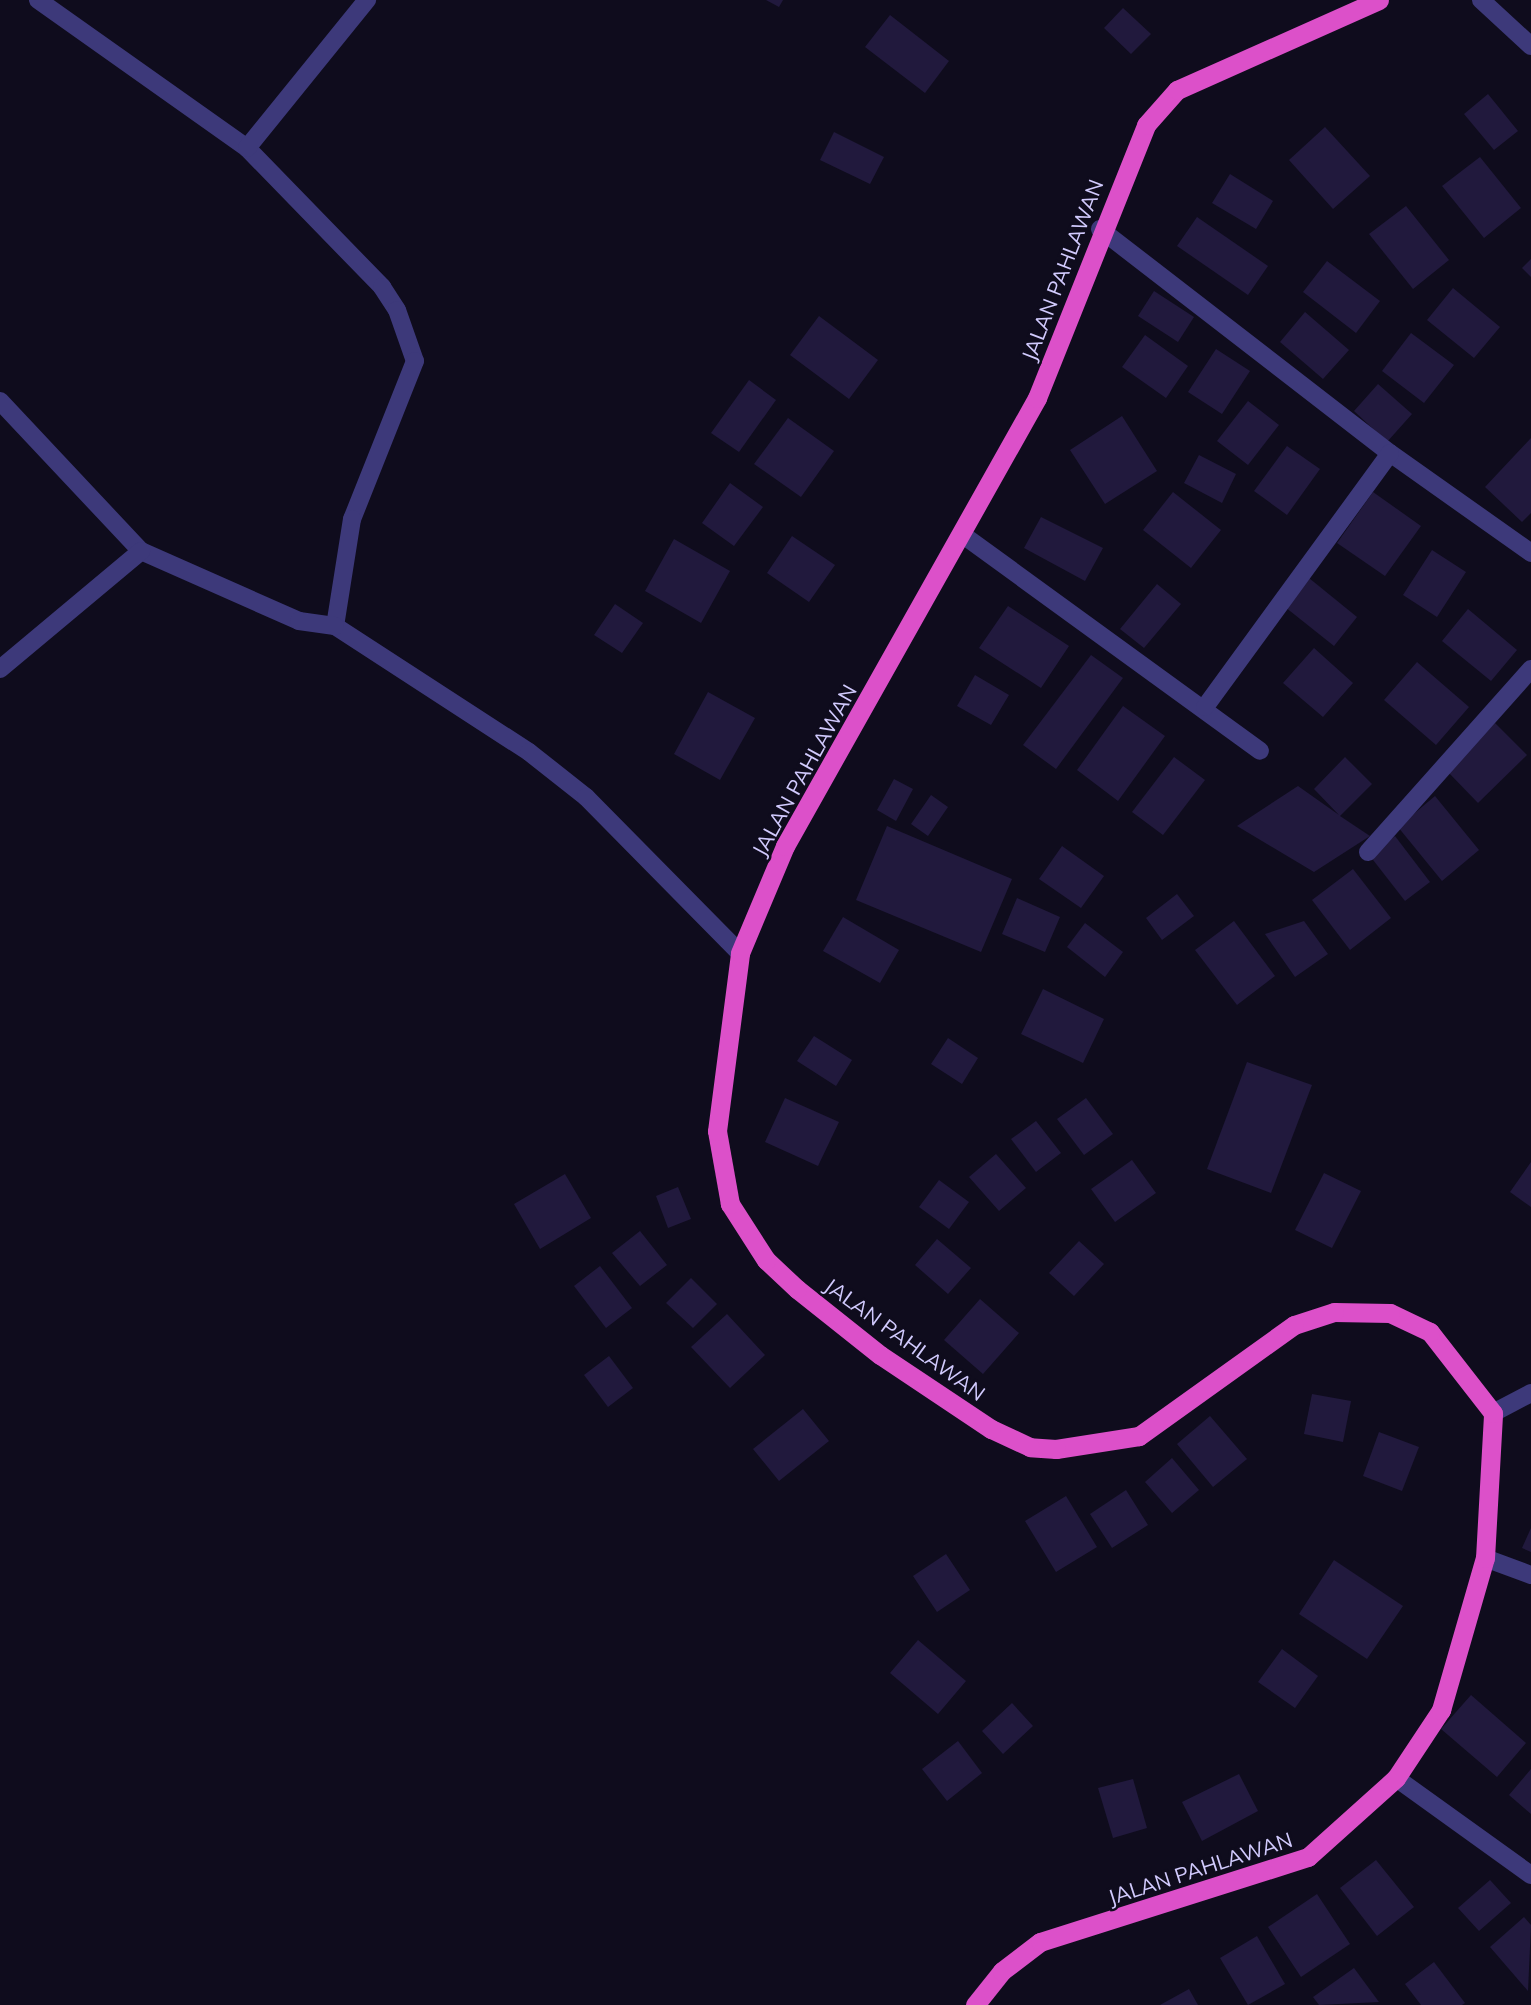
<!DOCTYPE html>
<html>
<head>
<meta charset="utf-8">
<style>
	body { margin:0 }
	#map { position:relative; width:1531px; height:2005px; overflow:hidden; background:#0f0c1d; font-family:Mulish,sans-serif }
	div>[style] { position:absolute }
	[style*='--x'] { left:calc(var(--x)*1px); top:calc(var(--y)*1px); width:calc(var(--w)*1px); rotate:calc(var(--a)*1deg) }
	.building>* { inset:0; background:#21193d }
	.minor>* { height:18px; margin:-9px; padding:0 9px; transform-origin:9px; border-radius:9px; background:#3d397a }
	.trunk>* { height:19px; margin:-9.5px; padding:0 9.5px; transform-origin:9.5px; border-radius:9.5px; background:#dc50c9 }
	span { translate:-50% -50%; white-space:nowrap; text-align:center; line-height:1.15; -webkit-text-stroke:5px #0f0c1d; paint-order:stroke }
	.street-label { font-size:21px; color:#d1cafd }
</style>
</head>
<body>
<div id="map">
	<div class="building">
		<div style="clip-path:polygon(766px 0,783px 0,779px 7px)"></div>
		<div style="clip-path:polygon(1123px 8px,1151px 34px,1131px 54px,1104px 28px)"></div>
		<div style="clip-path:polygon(890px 15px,949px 61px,925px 93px,865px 47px)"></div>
		<div style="clip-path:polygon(1488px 94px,1518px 131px,1494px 150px,1464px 114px)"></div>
		<div style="clip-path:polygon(1325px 127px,1370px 176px,1333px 209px,1289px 160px)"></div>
		<div style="clip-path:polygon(834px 132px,884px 157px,870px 184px,820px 160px)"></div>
		<div style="clip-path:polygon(1480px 157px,1521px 208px,1484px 238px,1442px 186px)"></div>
		<div style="clip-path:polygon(1230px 174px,1273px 201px,1256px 229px,1212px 203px)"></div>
		<div style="clip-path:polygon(1406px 206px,1449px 260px,1413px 289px,1369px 234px)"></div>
		<div style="clip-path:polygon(1197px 217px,1268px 266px,1248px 295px,1177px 246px)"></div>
		<div style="clip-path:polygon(1531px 259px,1531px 277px,1522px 268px)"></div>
		<div style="clip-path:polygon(1327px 261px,1380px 301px,1356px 333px,1303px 292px)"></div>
		<div style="clip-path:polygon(1453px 288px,1500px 327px,1474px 358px,1427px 320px)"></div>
		<div style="clip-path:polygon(1154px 291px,1194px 317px,1178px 342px,1138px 316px)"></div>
		<div style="clip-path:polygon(1305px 312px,1349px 350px,1323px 379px,1280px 342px)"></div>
		<div style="clip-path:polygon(819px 316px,878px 360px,849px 399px,790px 355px)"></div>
		<div style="clip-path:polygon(1411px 333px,1454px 365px,1424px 403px,1382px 371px)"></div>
		<div style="clip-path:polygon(1145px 335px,1188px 366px,1166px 398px,1122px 367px)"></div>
		<div style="clip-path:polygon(1216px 349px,1250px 371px,1222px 414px,1188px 392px)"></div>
		<div style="clip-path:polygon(749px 380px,776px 400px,739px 452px,711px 433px)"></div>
		<div style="clip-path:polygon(1378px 384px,1412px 414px,1387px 442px,1354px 411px)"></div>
		<div style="clip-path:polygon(1248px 401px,1279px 425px,1248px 465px,1217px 441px)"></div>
		<div style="clip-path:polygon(1122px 416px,1157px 471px,1105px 504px,1070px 450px)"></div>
		<div style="clip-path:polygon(788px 418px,834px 451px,801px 497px,754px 464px)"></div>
		<div style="clip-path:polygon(1531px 438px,1531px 513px,1522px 522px,1485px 487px)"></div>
		<div style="clip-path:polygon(1287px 446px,1320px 469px,1287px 515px,1254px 491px)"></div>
		<div style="clip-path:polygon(1199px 455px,1236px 474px,1222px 503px,1184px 483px)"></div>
		<div style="clip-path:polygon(730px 483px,763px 507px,734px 546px,702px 523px)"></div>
		<div style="clip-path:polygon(1173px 492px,1221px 530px,1191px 568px,1143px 530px)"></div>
		<div style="clip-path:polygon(1373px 492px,1421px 526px,1385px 576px,1337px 543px)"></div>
		<div style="clip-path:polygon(1041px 517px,1103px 548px,1085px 581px,1024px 548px)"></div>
		<div style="clip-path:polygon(792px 536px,835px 565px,809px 602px,767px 573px)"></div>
		<div style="clip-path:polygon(674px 539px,730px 571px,701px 623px,645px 591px)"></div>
		<div style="clip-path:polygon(1432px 550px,1466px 572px,1437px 617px,1403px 595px)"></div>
		<div style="clip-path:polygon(1309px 578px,1357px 617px,1334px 646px,1285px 607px)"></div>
		<div style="clip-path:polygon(1157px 584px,1181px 604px,1144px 648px,1120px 629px)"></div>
		<div style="clip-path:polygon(615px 604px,643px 623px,622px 653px,594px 635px)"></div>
		<div style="clip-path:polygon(1008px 606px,1069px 646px,1041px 688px,979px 648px)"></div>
		<div style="clip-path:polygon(1468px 609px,1517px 650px,1491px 681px,1442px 641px)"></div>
		<div style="clip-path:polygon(1314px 648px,1353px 683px,1323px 717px,1283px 683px)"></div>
		<div style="clip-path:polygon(1091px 655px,1123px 678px,1056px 769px,1023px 745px)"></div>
		<div style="clip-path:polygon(1417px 662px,1469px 707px,1436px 745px,1384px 700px)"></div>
		<div style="clip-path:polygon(975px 675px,1009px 695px,991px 725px,957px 706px)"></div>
		<div style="clip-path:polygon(708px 692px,755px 718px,720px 780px,674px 754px)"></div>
		<div style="clip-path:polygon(1123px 706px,1165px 736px,1118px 801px,1077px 770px)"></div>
		<div style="clip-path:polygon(1495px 723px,1527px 755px,1478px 803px,1447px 771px)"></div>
		<div style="clip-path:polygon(1174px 757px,1205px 780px,1163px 835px,1132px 812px)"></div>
		<div style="clip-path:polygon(1345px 757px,1372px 784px,1340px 816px,1370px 836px,1314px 872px,1237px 826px,1298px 786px,1339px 815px,1314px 789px)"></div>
		<div style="clip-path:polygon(894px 779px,913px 789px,896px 821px,877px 810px)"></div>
		<div style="clip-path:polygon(931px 795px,948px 807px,928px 836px,911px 824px)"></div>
		<div style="clip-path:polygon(1435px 796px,1479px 850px,1442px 881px,1398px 827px)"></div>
		<div style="clip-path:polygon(887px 826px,1012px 879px,981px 952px,856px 900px)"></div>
		<div style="clip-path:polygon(1395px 836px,1430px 882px,1405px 901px,1370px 856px)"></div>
		<div style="clip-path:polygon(1062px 846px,1104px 876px,1081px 908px,1039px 879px)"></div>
		<div style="clip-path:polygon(1353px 869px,1391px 918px,1350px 950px,1312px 900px)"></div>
		<div style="clip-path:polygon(1177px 894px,1194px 916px,1162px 940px,1146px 918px)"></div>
		<div style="clip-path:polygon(1017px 898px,1060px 917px,1045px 952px,1002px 934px)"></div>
		<div style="clip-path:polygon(843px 917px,899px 950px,880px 983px,823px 951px)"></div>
		<div style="clip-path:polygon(1234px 921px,1275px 976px,1237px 1005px,1195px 950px)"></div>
		<div style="clip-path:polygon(1304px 921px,1328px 954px,1295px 977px,1265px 934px)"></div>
		<div style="clip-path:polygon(1085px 923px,1123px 952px,1105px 977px,1067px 947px)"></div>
		<div style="clip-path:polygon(1043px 989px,1104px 1019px,1083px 1063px,1021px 1034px)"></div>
		<div style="clip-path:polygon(814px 1036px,852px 1060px,836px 1086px,797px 1061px)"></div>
		<div style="clip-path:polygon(948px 1038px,978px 1058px,962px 1084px,931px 1064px)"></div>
		<div style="clip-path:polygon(1247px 1062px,1312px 1085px,1271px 1193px,1207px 1169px)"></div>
		<div style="clip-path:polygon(785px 1098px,839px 1122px,818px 1166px,765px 1142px)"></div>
		<div style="clip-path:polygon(1086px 1098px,1113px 1134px,1084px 1155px,1057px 1119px)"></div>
		<div style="clip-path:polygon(1036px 1121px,1061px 1153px,1036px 1172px,1011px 1139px)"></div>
		<div style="clip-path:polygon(996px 1154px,1026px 1188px,999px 1211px,969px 1177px)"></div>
		<div style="clip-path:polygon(1132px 1160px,1156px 1193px,1115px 1222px,1091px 1189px)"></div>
		<div style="clip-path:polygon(1531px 1162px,1531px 1207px,1510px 1192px)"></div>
		<div style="clip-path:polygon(1324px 1173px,1361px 1191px,1332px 1248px,1295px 1230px)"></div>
		<div style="clip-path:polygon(565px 1174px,591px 1218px,540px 1249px,514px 1204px)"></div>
		<div style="clip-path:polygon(939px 1180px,969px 1202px,949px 1229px,919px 1207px)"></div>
		<div style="clip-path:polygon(678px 1187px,691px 1219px,668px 1228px,656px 1196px)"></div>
		<div style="clip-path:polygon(640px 1231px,667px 1265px,640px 1286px,612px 1253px)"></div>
		<div style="clip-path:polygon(937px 1239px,971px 1268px,948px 1294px,915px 1265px)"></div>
		<div style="clip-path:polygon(1079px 1241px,1104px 1264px,1074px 1296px,1049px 1273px)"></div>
		<div style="clip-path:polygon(600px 1266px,632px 1308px,606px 1328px,574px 1286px)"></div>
		<div style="clip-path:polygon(691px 1278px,717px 1304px,693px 1328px,666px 1303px)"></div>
		<div style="clip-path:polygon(980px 1299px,1019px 1333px,983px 1374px,944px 1340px)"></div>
		<div style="clip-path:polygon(727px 1314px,765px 1355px,730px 1388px,691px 1347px)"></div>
		<div style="clip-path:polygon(609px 1356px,633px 1388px,608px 1407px,584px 1375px)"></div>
		<div style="clip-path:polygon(1312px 1394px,1351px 1401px,1343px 1442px,1304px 1434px)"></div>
		<div style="clip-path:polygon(803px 1409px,829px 1441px,779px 1481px,753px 1449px)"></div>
		<div style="clip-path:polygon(1210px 1416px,1247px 1459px,1213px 1487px,1177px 1444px)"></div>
		<div style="clip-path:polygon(1379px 1432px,1419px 1447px,1402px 1491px,1363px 1476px)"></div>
		<div style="clip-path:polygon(1172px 1458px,1199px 1490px,1172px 1513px,1145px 1482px)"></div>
		<div style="clip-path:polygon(1126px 1490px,1148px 1525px,1112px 1548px,1090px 1514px)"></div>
		<div style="clip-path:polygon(1066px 1496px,1097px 1547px,1056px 1572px,1025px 1521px)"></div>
		<div style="clip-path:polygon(1531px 1528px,1531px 1552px,1522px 1548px)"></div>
		<div style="clip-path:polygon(946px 1554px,970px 1590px,937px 1612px,913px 1576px)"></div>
		<div style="clip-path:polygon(1334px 1560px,1403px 1606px,1367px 1659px,1299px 1614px)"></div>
		<div style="clip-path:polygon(918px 1640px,966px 1681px,938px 1714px,890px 1673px)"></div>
		<div style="clip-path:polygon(1282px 1649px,1318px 1676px,1295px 1708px,1258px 1682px)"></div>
		<div style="clip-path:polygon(1471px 1695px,1526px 1743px,1497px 1777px,1441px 1729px)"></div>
		<div style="clip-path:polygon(1012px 1703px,1033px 1726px,1003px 1754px,982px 1731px)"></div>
		<div style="clip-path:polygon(958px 1741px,982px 1773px,947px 1801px,922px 1769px)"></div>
		<div style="clip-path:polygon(1531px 1769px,1531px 1814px,1509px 1795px)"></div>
		<div style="clip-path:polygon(1239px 1774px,1258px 1811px,1202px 1841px,1182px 1802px)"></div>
		<div style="clip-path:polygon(1133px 1779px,1147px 1828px,1113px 1838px,1098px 1788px)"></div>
		<div style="clip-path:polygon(1376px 1860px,1414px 1907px,1377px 1936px,1340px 1888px)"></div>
		<div style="clip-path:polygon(1490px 1880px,1511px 1903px,1479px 1931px,1458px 1908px)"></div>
		<div style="clip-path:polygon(1317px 1894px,1350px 1944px,1301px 1977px,1268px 1927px)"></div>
		<div style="clip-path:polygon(1524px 1917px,1531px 1925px,1528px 1991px,1490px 1947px)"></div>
		<div style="clip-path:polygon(1257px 1936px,1285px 1984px,1248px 2005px,1220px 1958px)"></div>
		<div style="clip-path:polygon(1434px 1962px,1465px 2003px,1462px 2005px,1421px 2005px,1405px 1984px)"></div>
		<div style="clip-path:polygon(1354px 1968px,1379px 2002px,1319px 2005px,1313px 1997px)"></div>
		<div style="clip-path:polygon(1189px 1989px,1198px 2005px,1160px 2005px)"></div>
	</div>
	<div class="minor">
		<div style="--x:38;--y:0;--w:256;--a:35.3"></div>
		<div style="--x:247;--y:148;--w:194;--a:45.8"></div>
		<div style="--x:382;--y:287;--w:27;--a:57"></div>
		<div style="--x:397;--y:310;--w:54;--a:70.6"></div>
		<div style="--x:415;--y:361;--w:170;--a:111.7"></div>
		<div style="--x:352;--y:519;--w:108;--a:99"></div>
		<div style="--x:335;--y:626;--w:231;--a:33"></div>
		<div style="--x:529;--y:752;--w:73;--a:38.3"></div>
		<div style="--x:586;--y:797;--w:219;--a:45.4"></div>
		<div style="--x:1481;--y:0;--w:68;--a:42.6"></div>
		<div style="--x:247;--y:148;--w:191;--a:-51"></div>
		<div style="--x:1100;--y:229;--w:366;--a:37.7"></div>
		<div style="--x:1390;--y:453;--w:173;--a:35.3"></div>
		<div style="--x:0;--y:401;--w:206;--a:46.8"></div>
		<div style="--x:141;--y:551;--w:173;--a:23.9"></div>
		<div style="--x:299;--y:621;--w:36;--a:8"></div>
		<div style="--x:963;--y:535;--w:367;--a:36"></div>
		<div style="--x:0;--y:669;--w:184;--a:-39.9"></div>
		<div style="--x:1205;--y:707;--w:314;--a:-53.9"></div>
		<div style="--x:1368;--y:852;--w:245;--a:-48.3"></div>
		<div style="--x:1493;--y:1413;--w:43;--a:-27.8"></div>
		<div style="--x:1485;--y:1558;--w:49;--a:20.3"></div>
		<div style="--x:1396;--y:1778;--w:166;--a:35.7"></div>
	</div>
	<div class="trunk">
		<div style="--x:975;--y:2005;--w:43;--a:-51.5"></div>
		<div style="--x:1002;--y:1971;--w:48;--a:-37.3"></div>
		<div style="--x:1040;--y:1942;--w:281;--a:-17.6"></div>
		<div style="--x:1308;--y:1857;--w:118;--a:-41.9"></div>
		<div style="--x:1396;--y:1778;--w:82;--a:-56.5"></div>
		<div style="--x:1441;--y:1710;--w:158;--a:-73.9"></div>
		<div style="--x:1485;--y:1558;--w:145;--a:-86.8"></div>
		<div style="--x:1493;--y:1413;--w:103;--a:-127.9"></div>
		<div style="--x:1430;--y:1332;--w:44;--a:-154.6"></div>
		<div style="--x:1390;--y:1313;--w:56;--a:-179"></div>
		<div style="--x:1334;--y:1312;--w:42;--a:162"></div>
		<div style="--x:1294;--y:1325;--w:191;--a:144.4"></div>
		<div style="--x:1139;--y:1436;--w:84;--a:171.1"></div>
		<div style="--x:1056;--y:1449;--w:26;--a:-176"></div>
		<div style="--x:1030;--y:1447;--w:43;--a:-155.2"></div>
		<div style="--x:991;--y:1429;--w:133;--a:-146.3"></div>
		<div style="--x:880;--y:1355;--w:106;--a:-141.5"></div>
		<div style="--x:797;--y:1289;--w:42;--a:-136.9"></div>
		<div style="--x:766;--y:1260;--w:67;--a:-122.7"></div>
		<div style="--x:730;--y:1204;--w:74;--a:-100.1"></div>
		<div style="--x:717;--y:1131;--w:179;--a:-82.6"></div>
		<div style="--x:740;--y:953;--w:116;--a:-67.2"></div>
		<div style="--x:785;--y:846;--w:514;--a:-60.64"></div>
		<div style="--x:1037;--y:398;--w:294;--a:-68.2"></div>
		<div style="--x:1146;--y:125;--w:47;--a:-48.5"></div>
		<div style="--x:1177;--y:90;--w:221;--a:-24"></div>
	</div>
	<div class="street-label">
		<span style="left:1062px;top:270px;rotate:-69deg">JALAN PAHLAWAN</span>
		<span style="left:804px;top:770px;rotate:-61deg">JALAN PAHLAWAN</span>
		<span style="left:905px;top:1339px;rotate:36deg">JALAN PAHLAWAN</span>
		<span style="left:1200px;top:1868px;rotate:-18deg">JALAN PAHLAWAN</span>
	</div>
</div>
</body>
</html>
